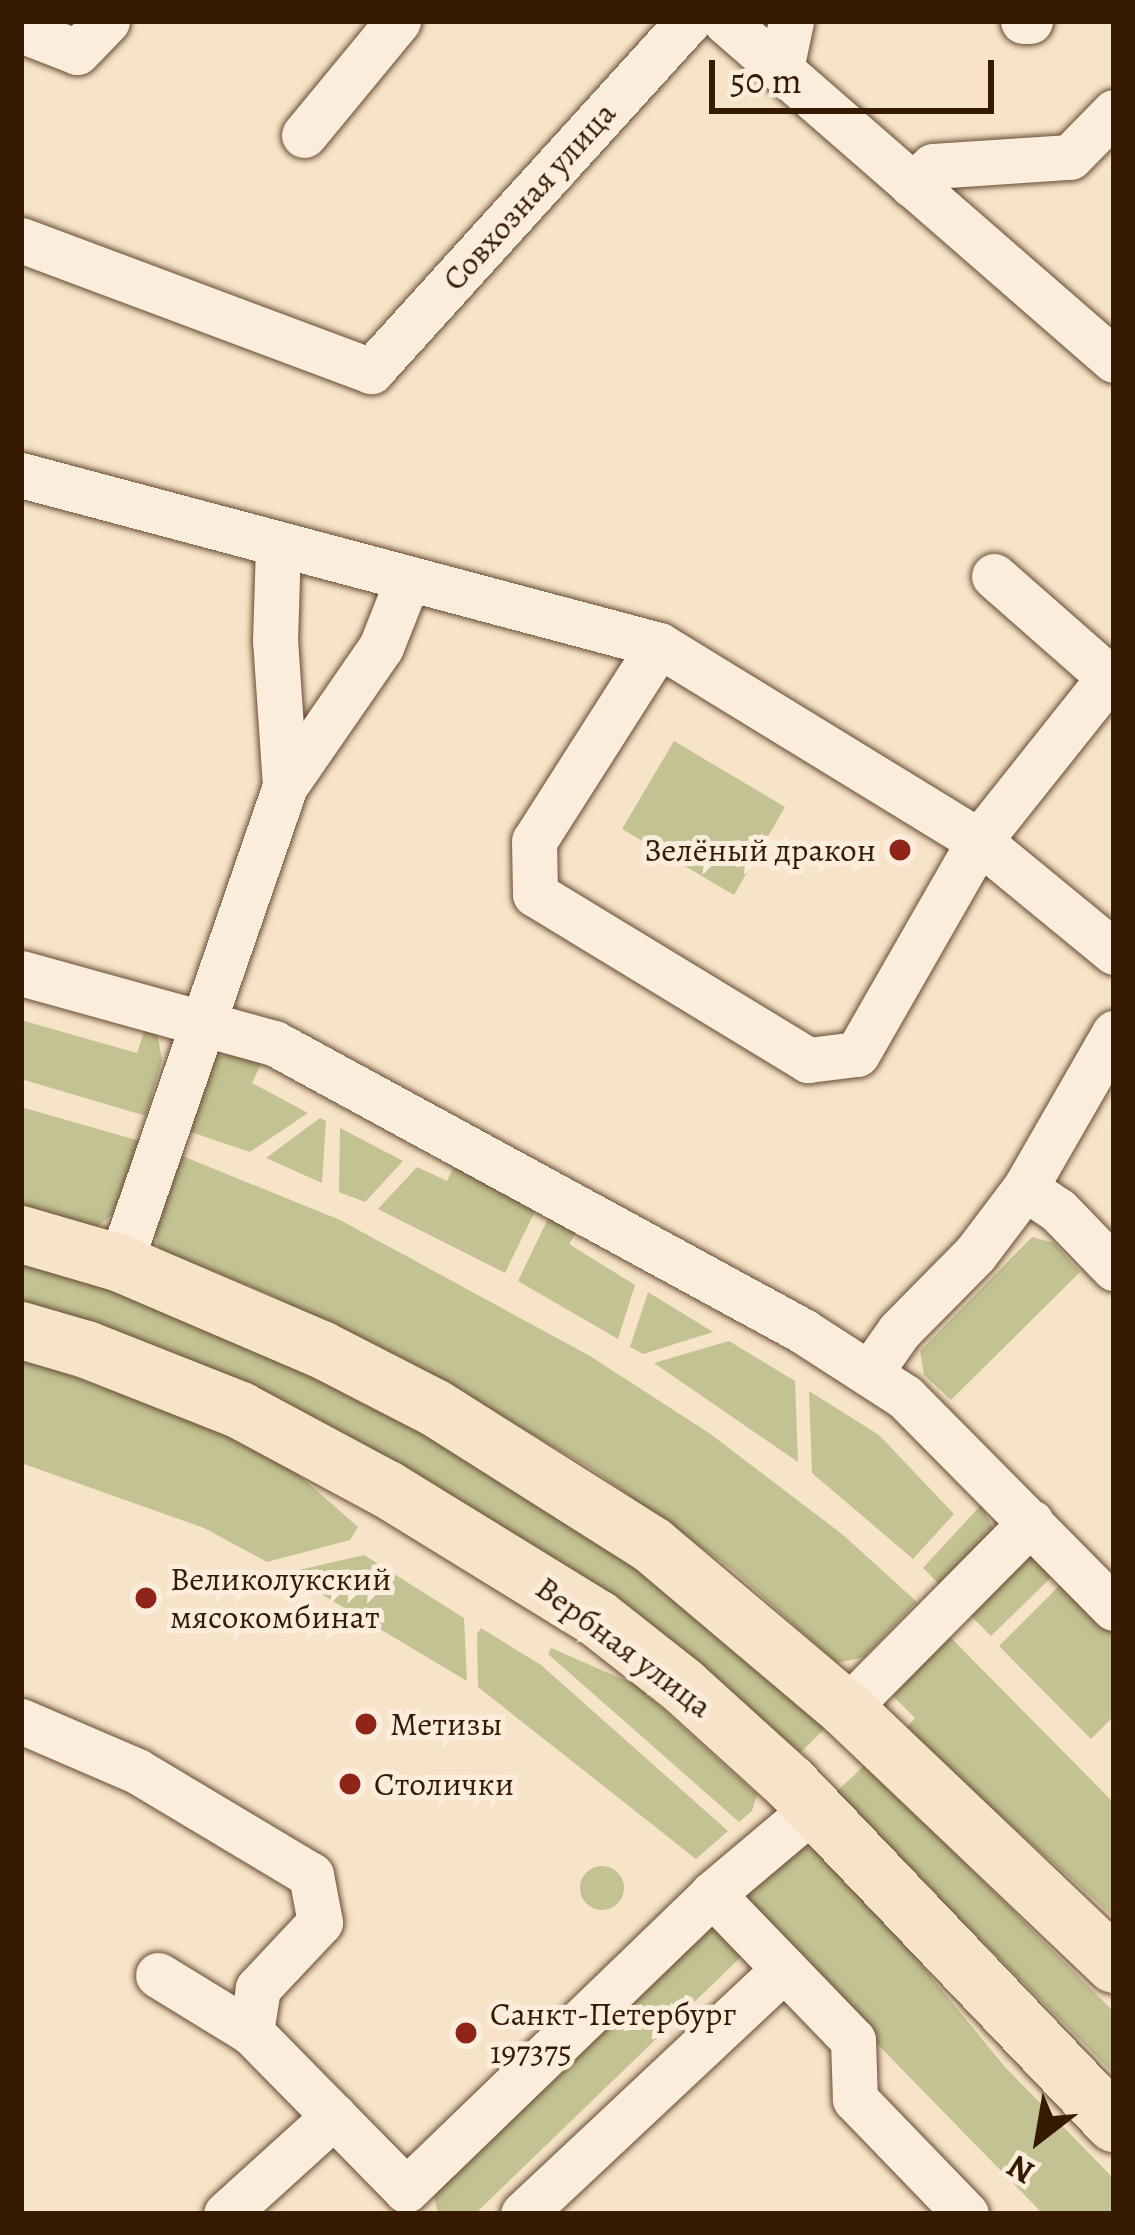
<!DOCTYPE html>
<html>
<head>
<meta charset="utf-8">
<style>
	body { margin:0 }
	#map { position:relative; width:1135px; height:2235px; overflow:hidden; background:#f7e4c8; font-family:Alegreya,serif }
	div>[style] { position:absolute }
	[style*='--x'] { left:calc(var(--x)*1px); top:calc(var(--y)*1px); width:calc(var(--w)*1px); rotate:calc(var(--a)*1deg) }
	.green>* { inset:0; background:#c2c292 }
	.round { border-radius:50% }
	.roads { filter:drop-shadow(0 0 3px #664c33) drop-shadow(0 0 3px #664c33) }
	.minor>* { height:45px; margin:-22.5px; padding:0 22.5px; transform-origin:22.5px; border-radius:22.5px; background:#faeddb }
	.major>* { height:57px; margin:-28.5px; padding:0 28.5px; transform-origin:28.5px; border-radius:28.5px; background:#f7e4c8 }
	.dots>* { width:33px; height:33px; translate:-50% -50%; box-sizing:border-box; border:6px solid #faeddb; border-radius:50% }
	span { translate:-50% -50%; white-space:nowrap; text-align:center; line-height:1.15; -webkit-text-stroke:10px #faeddb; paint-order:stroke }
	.street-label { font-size:33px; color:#361a01 }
	.poi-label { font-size:33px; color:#361a01 }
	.right { translate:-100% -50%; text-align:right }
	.left { translate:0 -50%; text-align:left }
	.frame { position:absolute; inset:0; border:24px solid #361a01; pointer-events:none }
	.north { position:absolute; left:979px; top:2079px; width:120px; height:120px; -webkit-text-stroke:9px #faeddb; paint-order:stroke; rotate:211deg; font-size:33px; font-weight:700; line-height:48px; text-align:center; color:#361a01 }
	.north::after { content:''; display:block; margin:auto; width:42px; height:54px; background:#361a01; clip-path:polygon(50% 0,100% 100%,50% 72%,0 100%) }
	.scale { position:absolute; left:709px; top:60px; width:285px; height:54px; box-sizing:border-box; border:6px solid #361a01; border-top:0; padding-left:15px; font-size:36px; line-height:42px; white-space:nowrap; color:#361a01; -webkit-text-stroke:9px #faeddb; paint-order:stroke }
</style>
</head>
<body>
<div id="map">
	<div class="green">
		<div style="clip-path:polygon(674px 741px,785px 807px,734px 895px,622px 829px)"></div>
		<div style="clip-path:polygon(21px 1020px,137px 1053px,146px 1025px,157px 1032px,162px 1060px,146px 1116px,21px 1079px)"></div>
		<div style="clip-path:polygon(238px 1052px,263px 1060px,252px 1083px,308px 1113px,250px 1152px,179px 1128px,200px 1070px,217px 1057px)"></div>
		<div style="clip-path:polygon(21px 1107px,140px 1141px,118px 1210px,96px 1228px,21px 1206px)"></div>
		<div style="clip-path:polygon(320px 1118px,326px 1121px,322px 1183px,266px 1158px)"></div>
		<div style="clip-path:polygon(340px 1128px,403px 1161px,365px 1202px,339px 1192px)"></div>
		<div style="clip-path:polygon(175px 1153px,340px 1220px,590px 1356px,709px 1433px,842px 1534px,917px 1602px,864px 1657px,837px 1663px,733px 1570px,592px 1469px,437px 1379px,271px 1295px,159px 1249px,152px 1222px)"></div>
		<div style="clip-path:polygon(459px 1157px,542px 1197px,505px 1273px,378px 1209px,417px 1167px,447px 1181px)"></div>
		<div style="clip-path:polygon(555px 1204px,584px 1221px,569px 1244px,635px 1285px,618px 1339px,518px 1281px)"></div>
		<div style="clip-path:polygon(1032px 1237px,1054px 1243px,1080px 1272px,951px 1400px,924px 1375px,920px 1351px)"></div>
		<div style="clip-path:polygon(21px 1262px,114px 1289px,205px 1324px,422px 1430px,638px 1565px,827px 1726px,797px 1756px,21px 1305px)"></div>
		<div style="clip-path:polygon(648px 1292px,713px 1332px,643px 1354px,630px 1347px)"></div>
		<div style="clip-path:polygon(729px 1341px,795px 1381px,798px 1462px,654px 1363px)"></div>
		<div style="clip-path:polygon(21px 1358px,196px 1421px,291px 1468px,358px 1527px,350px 1540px,267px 1562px,204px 1528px,21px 1463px)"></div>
		<div style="clip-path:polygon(809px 1391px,879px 1435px,954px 1514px,913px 1559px,812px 1473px)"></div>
		<div style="clip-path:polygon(981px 1505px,993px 1528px,989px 1541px,942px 1587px,923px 1568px)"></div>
		<div style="clip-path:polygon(1031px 1548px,1062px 1567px,991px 1636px,965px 1610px)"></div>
		<div style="clip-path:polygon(364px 1555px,464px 1618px,467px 1681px,286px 1573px)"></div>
		<div style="clip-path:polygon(1070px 1575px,1114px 1622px,1114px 1716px,1091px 1739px,999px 1646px)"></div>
		<div style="clip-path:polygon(481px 1628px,541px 1665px,728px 1831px,696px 1859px,478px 1687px,477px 1634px)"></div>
		<div style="clip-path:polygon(949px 1636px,1114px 1803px,1114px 1917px,904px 1730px,915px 1718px,891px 1694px)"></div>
		<div style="clip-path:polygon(551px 1648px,636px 1685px,757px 1795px,752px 1811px,739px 1822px,548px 1654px)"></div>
		<div style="clip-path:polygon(866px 1764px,1114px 2012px,1114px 2074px,835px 1793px)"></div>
		<div style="clip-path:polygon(803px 1846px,817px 1851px,899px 1938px,1005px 2067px,1114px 2179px,1114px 2214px,1043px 2214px,769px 1933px,747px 1905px,749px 1890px)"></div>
		<div class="round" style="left:580px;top:1866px;width:44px;height:44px"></div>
		<div style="clip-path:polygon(707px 1920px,743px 1955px,475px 2214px,438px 2214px,434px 2196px,443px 2178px)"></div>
	</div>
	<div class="roads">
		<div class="minor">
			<div style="--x:725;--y:21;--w:516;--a:41.07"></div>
			<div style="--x:1023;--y:21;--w:7;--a:0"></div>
			<div style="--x:21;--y:30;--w:60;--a:21.4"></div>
			<div style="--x:77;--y:52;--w:43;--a:-45.9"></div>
			<div style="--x:781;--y:69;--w:49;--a:-78.2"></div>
			<div style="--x:304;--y:135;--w:148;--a:-50.5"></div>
			<div style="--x:912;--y:185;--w:28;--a:-42"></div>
			<div style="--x:933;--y:166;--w:137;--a:-3.8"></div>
			<div style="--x:1070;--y:157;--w:63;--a:-45.6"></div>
			<div style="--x:21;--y:240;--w:374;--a:20.5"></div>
			<div style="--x:371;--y:371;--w:472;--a:-47.8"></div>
			<div style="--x:21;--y:475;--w:660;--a:14.92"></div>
			<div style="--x:659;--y:645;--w:375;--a:31.5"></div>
			<div style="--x:979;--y:841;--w:175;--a:39.4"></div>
			<div style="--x:994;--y:576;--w:153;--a:41.3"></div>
			<div style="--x:659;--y:645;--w:232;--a:122.5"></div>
			<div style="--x:534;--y:841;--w:53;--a:88.9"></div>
			<div style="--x:535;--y:894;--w:320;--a:31.3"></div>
			<div style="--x:808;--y:1060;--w:49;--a:-7"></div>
			<div style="--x:857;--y:1054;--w:245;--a:-60.2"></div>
			<div style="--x:979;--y:841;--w:217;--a:-51.5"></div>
			<div style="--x:285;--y:786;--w:169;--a:-55.4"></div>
			<div style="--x:381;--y:647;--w:71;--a:-68.5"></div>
			<div style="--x:21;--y:973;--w:263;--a:15.5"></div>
			<div style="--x:274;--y:1043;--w:602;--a:28.56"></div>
			<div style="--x:803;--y:1331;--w:121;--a:32.9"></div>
			<div style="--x:905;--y:1397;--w:297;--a:45.3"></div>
			<div style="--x:1025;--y:1188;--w:40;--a:34"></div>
			<div style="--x:1058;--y:1210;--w:81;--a:46"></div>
			<div style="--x:120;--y:1263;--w:505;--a:-70.92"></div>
			<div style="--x:285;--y:786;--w:145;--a:-93.9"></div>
			<div style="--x:275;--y:641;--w:96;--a:-88.2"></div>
			<div style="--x:871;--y:1371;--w:49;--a:-55"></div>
			<div style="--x:899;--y:1331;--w:108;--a:-45.4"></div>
			<div style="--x:975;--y:1254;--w:83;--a:-52.9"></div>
			<div style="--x:1025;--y:1188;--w:179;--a:-60.1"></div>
			<div style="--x:846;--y:1709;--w:263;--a:-45.3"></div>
			<div style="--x:21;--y:1721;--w:126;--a:23.3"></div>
			<div style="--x:137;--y:1771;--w:203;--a:30.9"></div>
			<div style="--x:311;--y:1875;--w:48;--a:79.2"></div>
			<div style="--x:320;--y:1922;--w:91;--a:133.2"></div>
			<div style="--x:258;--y:1988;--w:45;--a:99"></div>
			<div style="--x:251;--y:2032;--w:221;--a:45.5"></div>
			<div style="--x:406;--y:2190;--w:426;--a:-44"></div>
			<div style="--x:712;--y:1894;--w:133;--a:-40.1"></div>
			<div style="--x:712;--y:1894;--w:203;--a:46"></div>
			<div style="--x:853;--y:2040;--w:59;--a:88.1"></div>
			<div style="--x:855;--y:2099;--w:160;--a:46"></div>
			<div style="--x:158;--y:1975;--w:109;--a:31.5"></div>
			<div style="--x:226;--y:2214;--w:146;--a:-42.2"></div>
			<div style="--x:523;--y:2214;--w:358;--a:-43.2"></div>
		</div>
		<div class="major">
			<div style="--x:21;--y:1234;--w:103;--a:16.3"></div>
			<div style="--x:120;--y:1263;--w:219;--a:23.2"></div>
			<div style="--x:321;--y:1349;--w:127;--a:27.2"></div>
			<div style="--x:434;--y:1407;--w:258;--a:32.3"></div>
			<div style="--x:652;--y:1545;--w:254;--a:40.2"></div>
			<div style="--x:846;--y:1709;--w:370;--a:43.6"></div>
			<div style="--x:21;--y:1330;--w:68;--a:16.3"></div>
			<div style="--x:86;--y:1349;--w:166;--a:21.6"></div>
			<div style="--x:240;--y:1410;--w:167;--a:28.3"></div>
			<div style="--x:387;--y:1489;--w:246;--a:31.6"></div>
			<div style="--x:597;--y:1618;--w:108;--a:38.2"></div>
			<div style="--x:682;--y:1685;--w:146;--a:42.2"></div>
			<div style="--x:790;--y:1783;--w:470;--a:46.4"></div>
		</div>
	</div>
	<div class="dots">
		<div style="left:900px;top:850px;background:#8f2418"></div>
		<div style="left:146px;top:1598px;background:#8f2418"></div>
		<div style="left:366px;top:1724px;background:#8f2418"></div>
		<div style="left:350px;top:1784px;background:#8f2418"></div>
		<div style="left:466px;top:2033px;background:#8f2418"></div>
	</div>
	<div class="street-label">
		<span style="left:529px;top:196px;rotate:-48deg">Совхозная улица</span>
		<span style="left:624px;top:1647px;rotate:37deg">Вербная улица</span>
	</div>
	<div class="poi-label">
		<span class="right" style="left:876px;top:850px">Зелёный дракон</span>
		<span class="left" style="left:170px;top:1598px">Великолукский<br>мясокомбинат</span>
		<span class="left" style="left:390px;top:1724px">Метизы</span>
		<span class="left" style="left:374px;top:1784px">Столички</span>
		<span class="left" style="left:490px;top:2033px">Санкт-Петербург<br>197375</span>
	</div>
	<div class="frame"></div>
	<div class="north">N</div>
	<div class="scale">50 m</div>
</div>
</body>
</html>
